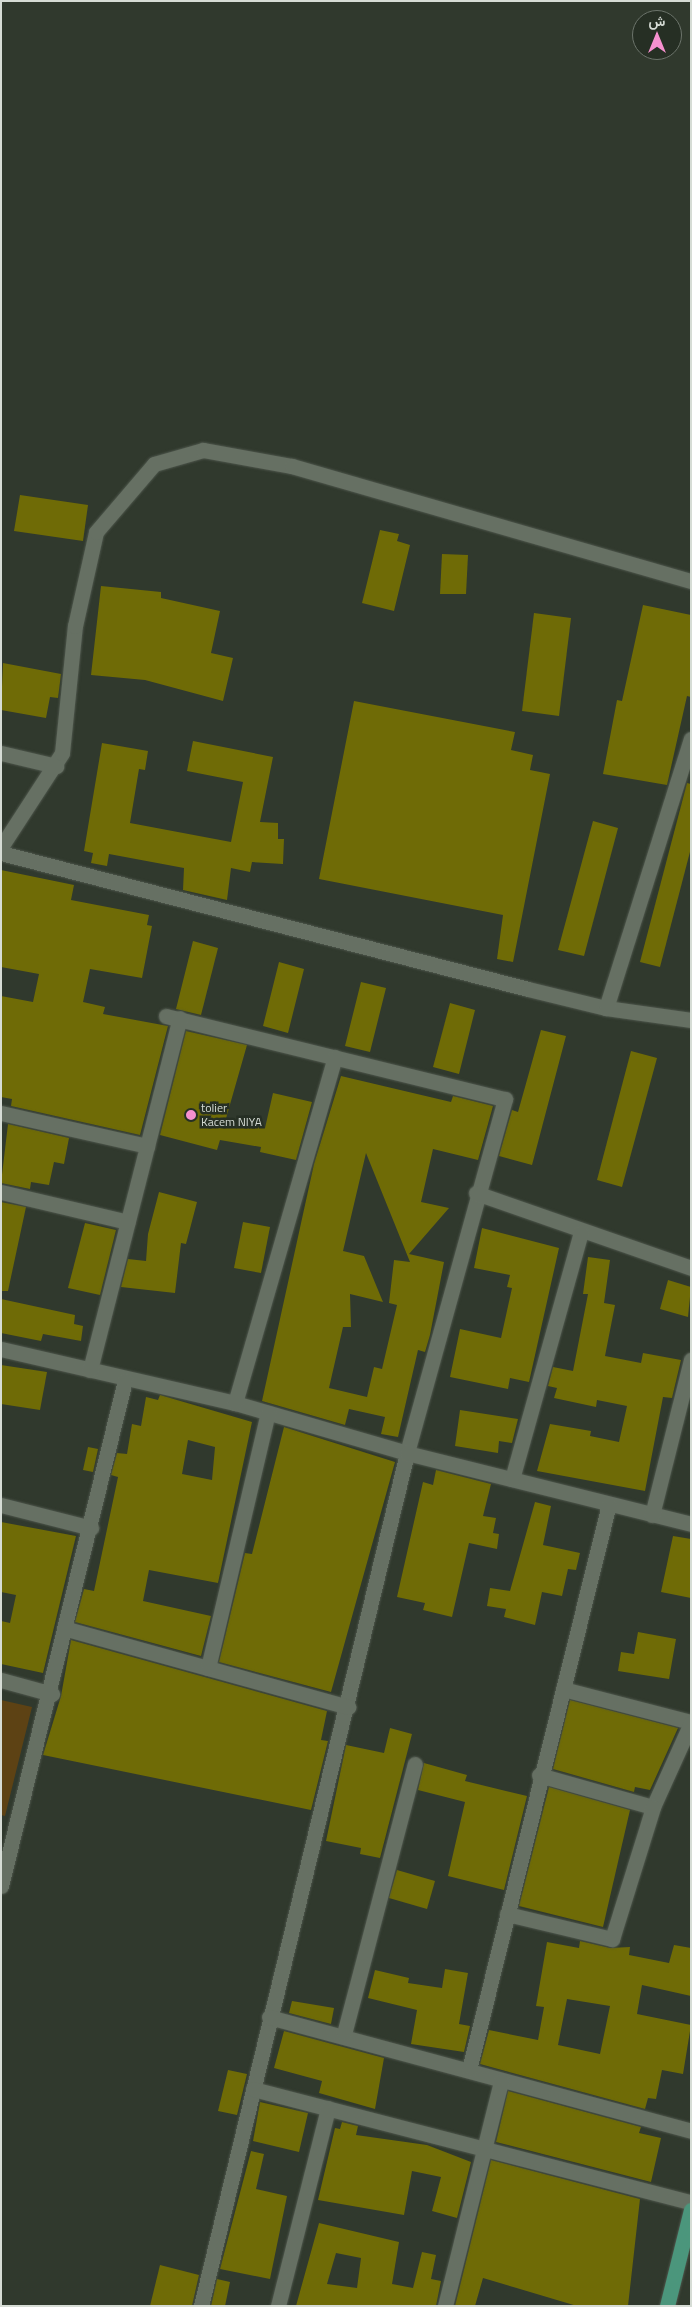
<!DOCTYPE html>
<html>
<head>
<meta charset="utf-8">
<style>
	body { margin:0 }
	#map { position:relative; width:692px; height:2307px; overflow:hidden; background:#30392d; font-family:"Titillium Web",Vazirmatn,sans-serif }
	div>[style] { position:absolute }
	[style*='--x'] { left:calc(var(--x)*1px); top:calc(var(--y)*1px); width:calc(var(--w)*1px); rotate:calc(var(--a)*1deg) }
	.green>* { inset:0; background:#5d4214 }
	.building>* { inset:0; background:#6f6b06 }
	.roads { filter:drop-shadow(0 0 1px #4d554b) drop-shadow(0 0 1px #4d554b) }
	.street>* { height:15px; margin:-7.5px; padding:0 7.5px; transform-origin:7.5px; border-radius:7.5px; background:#667063 }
	.primary>* { height:15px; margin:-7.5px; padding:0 7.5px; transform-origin:7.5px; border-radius:7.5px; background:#4b967c }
	.dots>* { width:14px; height:14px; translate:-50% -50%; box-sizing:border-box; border:2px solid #262f24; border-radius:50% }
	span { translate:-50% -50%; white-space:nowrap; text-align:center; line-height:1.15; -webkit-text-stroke:5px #262f24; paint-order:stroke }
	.poi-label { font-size:12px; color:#d6dcd5 }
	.left { translate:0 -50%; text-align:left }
	.frame { position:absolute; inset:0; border:2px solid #d6dcd5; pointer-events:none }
	.north { position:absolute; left:632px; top:10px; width:50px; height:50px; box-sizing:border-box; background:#262f24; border:1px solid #6c746b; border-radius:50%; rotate:0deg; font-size:14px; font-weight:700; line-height:20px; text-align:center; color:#d6dcd5 }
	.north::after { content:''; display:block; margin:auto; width:18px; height:22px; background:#f690cf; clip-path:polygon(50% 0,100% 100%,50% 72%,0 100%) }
</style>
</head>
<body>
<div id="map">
	<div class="green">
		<div style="clip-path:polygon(1px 1700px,32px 1707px,5px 1816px,1px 1815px)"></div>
	</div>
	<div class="building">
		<div style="clip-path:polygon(20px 495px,88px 505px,83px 541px,14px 531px)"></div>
		<div style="clip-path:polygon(380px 530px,399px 534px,397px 541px,410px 545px,394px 611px,362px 603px)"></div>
		<div style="clip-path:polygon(442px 554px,468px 555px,466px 594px,440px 594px)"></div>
		<div style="clip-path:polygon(101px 586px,161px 592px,161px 598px,220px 611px,211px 653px,233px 658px,223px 701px,145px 680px,91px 675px)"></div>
		<div style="clip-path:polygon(643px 605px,691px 615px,691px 697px,687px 696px,667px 785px,603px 774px,617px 700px,622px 701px)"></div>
		<div style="clip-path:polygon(534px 613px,571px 618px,559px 716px,522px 711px)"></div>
		<div style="clip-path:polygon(3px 663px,61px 674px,58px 698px,50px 697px,46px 718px,1px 710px)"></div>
		<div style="clip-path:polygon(354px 701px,515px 732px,511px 750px,533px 755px,530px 770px,550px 774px,513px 962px,497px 959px,503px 915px,319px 879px)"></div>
		<div style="clip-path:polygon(193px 741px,273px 757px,260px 822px,278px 823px,278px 839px,284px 839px,283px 864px,252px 862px,250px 872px,231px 868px,227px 900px,183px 890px,184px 868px,109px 854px,107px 866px,91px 863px,93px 853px,84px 851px,102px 743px,148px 751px,145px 770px,139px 769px,130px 823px,231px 842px,243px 782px,187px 771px)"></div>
		<div style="clip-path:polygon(687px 783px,691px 784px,691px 848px,660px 967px,640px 962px)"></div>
		<div style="clip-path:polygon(593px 821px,618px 828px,584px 956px,558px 950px)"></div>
		<div style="clip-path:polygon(1px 870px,74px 885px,71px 900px,149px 915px,147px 925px,152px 926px,142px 978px,90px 969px,83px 1002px,105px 1007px,103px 1014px,168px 1026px,140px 1135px,11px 1106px,12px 1099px,1px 1097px,1px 996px,33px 1002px,39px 974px,1px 967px)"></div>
		<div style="clip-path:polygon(193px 941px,218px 948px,201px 1015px,176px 1009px)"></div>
		<div style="clip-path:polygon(279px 962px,304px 969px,288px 1033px,263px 1026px)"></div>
		<div style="clip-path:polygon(361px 982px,386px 988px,370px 1052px,345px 1046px)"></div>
		<div style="clip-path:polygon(450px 1003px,475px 1010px,459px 1074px,433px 1067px)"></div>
		<div style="clip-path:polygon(541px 1030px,566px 1036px,532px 1165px,499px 1156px,512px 1110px,518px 1112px)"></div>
		<div style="clip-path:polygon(186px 1031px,247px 1045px,225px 1122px,265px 1128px,273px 1093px,312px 1102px,296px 1160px,260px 1152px,261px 1147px,220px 1140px,217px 1150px,160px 1135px)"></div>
		<div style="clip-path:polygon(631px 1051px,657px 1058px,622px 1187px,597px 1180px)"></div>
		<div style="clip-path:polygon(evenodd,341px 1076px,451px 1102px,453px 1096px,493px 1106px,478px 1160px,433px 1149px,421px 1202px,449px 1208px,409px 1254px,444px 1262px,430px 1335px,425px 1352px,418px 1350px,398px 1437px,381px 1434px,385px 1417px,349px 1409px,345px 1425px,262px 1401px,314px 1164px,341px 1076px,366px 1153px,410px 1262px,394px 1260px,389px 1303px,397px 1305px,382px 1369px,374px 1367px,367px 1397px,329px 1388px,343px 1327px,351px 1327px,350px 1294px,383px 1302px,364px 1256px,343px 1251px,366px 1153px)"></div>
		<div style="clip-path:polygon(8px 1124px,69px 1138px,64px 1164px,54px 1162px,49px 1185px,31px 1182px,30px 1189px,1px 1183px)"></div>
		<div style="clip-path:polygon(159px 1192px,197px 1202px,186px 1244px,181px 1243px,175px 1293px,121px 1287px,128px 1259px,146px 1261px,148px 1234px)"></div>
		<div style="clip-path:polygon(1px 1202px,26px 1207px,8px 1291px,1px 1291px)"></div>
		<div style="clip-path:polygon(243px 1222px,270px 1227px,261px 1273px,234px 1268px)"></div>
		<div style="clip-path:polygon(85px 1223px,116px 1230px,100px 1295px,68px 1288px)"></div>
		<div style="clip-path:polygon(482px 1228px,559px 1248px,529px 1382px,510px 1378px,508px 1389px,450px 1377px,460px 1329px,501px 1338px,512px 1288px,507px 1287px,510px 1275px,474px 1268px)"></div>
		<div style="clip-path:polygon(588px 1257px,610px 1260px,604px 1303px,615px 1305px,605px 1356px,641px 1363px,643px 1353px,681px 1360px,672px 1398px,663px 1397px,645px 1491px,537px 1471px,550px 1424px,591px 1431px,590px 1436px,619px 1442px,627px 1406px,597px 1400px,596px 1407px,554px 1398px,557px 1388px,548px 1386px,553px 1367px,573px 1371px,588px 1294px,583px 1294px)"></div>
		<div style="clip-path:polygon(668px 1280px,691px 1287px,688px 1317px,660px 1309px)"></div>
		<div style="clip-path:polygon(1px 1299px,75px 1315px,74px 1324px,83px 1326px,81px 1341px,43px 1334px,41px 1341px,1px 1333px)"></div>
		<div style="clip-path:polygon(1px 1365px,47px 1372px,40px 1410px,1px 1404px)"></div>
		<div style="clip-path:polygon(evenodd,160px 1395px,252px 1422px,218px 1583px,149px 1570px,143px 1601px,211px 1616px,201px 1656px,75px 1622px,84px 1589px,94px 1591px,118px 1477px,111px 1475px,117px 1453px,127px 1454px,132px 1424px,141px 1426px,146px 1397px,158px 1400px,160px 1395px,188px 1440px,215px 1447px,212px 1480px,182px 1474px,188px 1440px)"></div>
		<div style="clip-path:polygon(460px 1410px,518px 1419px,512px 1443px,499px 1441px,498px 1453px,455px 1446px)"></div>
		<div style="clip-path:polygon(284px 1427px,395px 1462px,331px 1692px,219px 1662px,245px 1553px,252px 1554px)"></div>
		<div style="clip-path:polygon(88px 1447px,98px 1449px,93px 1472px,83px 1470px)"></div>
		<div style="clip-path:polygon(436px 1470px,491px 1484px,483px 1516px,496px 1518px,493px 1533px,499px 1534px,497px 1549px,469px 1543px,452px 1617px,423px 1610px,425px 1603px,397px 1597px,423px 1482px,433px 1485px)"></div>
		<div style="clip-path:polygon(535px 1502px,551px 1506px,543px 1545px,580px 1553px,576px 1570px,568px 1569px,562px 1596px,542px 1592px,535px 1625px,504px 1617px,506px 1609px,487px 1606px,490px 1588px,510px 1591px)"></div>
		<div style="clip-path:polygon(1px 1522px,76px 1536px,43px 1673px,1px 1664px,1px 1621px,10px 1623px,16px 1595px,1px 1592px)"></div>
		<div style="clip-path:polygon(673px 1536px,691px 1539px,691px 1598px,661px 1592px)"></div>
		<div style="clip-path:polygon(638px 1632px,676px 1639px,669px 1679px,618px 1671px,621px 1652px,634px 1654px)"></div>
		<div style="clip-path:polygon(71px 1640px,327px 1711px,321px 1740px,328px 1741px,311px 1810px,43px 1755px,61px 1696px)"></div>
		<div style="clip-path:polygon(570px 1700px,678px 1728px,650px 1790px,635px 1787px,634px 1792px,553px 1769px)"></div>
		<div style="clip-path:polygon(390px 1728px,412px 1734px,380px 1858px,360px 1854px,361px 1848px,326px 1841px,346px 1745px,384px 1753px)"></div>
		<div style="clip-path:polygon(424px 1763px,467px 1775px,465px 1781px,527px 1796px,504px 1890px,448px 1876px,465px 1802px,418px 1790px)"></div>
		<div style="clip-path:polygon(549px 1787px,630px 1810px,603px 1927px,519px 1906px)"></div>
		<div style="clip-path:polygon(397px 1870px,435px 1881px,427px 1909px,389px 1898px)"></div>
		<div style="clip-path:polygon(evenodd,580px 1941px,610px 1948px,630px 1947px,629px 1955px,669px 1963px,674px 1945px,691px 1948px,691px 1996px,642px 1985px,637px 2014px,691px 2025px,683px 2074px,662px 2070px,656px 2099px,648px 2098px,645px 2109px,480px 2064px,489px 2030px,538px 2040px,544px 2007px,536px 2006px,547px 1942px,579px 1948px,580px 1941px,567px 1999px,610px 2006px,600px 2054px,558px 2045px,567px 1999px)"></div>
		<div style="clip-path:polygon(445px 1969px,468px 1973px,459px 2024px,470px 2026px,464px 2052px,411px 2044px,417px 2010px,368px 1998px,375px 1970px,409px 1978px,408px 1983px,442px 1988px)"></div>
		<div style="clip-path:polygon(292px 2001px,334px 2008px,331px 2024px,289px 2013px)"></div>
		<div style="clip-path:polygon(284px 2031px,384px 2058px,375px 2109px,319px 2093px,322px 2081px,274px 2068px)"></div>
		<div style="clip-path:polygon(228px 2070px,247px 2074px,237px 2115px,218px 2111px)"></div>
		<div style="clip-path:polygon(508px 2091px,641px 2127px,639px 2133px,661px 2138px,651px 2182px,496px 2142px)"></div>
		<div style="clip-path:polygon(260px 2102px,308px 2113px,299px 2152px,253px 2141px)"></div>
		<div style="clip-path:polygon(342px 2122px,358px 2126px,356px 2135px,427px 2145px,471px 2162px,457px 2218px,432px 2211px,441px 2177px,412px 2171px,404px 2215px,318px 2200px,335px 2128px,340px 2129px)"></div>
		<div style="clip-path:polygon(251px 2151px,264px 2154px,256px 2189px,287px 2196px,270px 2279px,220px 2269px)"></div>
		<div style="clip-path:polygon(491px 2160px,640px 2199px,628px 2306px,577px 2306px,483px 2278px,475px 2306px,455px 2306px)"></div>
		<div style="clip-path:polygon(evenodd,319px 2223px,399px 2242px,392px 2284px,413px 2288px,422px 2252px,436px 2255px,431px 2279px,441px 2281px,436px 2306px,296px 2306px,319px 2223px,336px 2253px,361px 2258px,357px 2288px,327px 2284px,336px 2253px)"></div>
		<div style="clip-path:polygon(160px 2265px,199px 2275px,192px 2306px,150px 2306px)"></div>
		<div style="clip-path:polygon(217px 2279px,230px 2282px,225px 2306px,211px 2306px)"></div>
	</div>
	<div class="roads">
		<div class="street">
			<div style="--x:1;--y:753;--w:57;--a:13.3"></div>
			<div style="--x:1;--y:847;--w:112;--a:-57"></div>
			<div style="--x:62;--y:753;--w:128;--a:-84.2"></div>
			<div style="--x:75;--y:626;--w:96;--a:-77.4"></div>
			<div style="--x:96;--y:532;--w:89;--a:-49.5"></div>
			<div style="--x:154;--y:464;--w:51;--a:-15.9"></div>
			<div style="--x:203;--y:450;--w:90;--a:10.2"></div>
			<div style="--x:292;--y:466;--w:415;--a:16.1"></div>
			<div style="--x:1;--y:853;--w:544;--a:14.47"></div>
			<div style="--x:528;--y:989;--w:80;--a:13.7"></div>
			<div style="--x:606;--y:1008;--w:86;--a:8"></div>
			<div style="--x:606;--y:1008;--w:282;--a:-72.5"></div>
			<div style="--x:166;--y:1016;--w:349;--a:13.8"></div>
			<div style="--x:505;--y:1099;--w:367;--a:105.5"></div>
			<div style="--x:407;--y:1453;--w:878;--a:103.58"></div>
			<div style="--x:1;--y:1113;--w:150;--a:12.7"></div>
			<div style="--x:1;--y:1192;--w:130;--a:13.3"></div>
			<div style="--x:476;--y:1193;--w:228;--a:19.2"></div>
			<div style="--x:1;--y:1349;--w:240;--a:13"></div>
			<div style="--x:235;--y:1403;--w:179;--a:16.2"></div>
			<div style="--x:407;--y:1453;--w:293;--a:14"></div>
			<div style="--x:90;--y:1370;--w:363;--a:-75.7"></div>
			<div style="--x:235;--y:1403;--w:360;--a:-73.9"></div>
			<div style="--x:512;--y:1479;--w:256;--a:-74.4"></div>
			<div style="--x:1;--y:1505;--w:93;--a:14.3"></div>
			<div style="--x:652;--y:1515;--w:160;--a:-75.9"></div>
			<div style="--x:67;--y:1629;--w:292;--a:15.5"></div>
			<div style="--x:208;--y:1668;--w:262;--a:-76.8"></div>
			<div style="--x:1;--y:1680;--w:53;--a:15.4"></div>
			<div style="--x:563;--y:1689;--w:132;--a:14.5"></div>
			<div style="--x:539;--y:1775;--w:118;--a:15.7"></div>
			<div style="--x:653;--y:1807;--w:92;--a:-65.7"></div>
			<div style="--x:1;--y:1886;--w:521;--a:-76.23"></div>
			<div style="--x:507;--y:1914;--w:108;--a:13.4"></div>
			<div style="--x:612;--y:1939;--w:138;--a:-72.7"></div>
			<div style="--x:269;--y:2017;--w:437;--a:15.1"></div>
			<div style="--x:344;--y:2034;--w:279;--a:-75.3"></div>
			<div style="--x:469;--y:2070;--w:583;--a:-76.11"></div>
			<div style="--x:253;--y:2089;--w:452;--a:14.5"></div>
			<div style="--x:278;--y:2306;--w:204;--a:-75.8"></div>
			<div style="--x:445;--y:2306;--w:232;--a:-76"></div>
		</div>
		<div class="primary">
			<div style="--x:667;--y:2306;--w:99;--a:-76"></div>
		</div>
	</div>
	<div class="dots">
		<div style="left:191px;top:1115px;background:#f690cf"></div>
	</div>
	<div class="poi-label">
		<span class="left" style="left:201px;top:1115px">tolier<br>Kacem NIYA</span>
	</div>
	<div class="frame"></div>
	<div class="north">ش</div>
</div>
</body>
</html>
